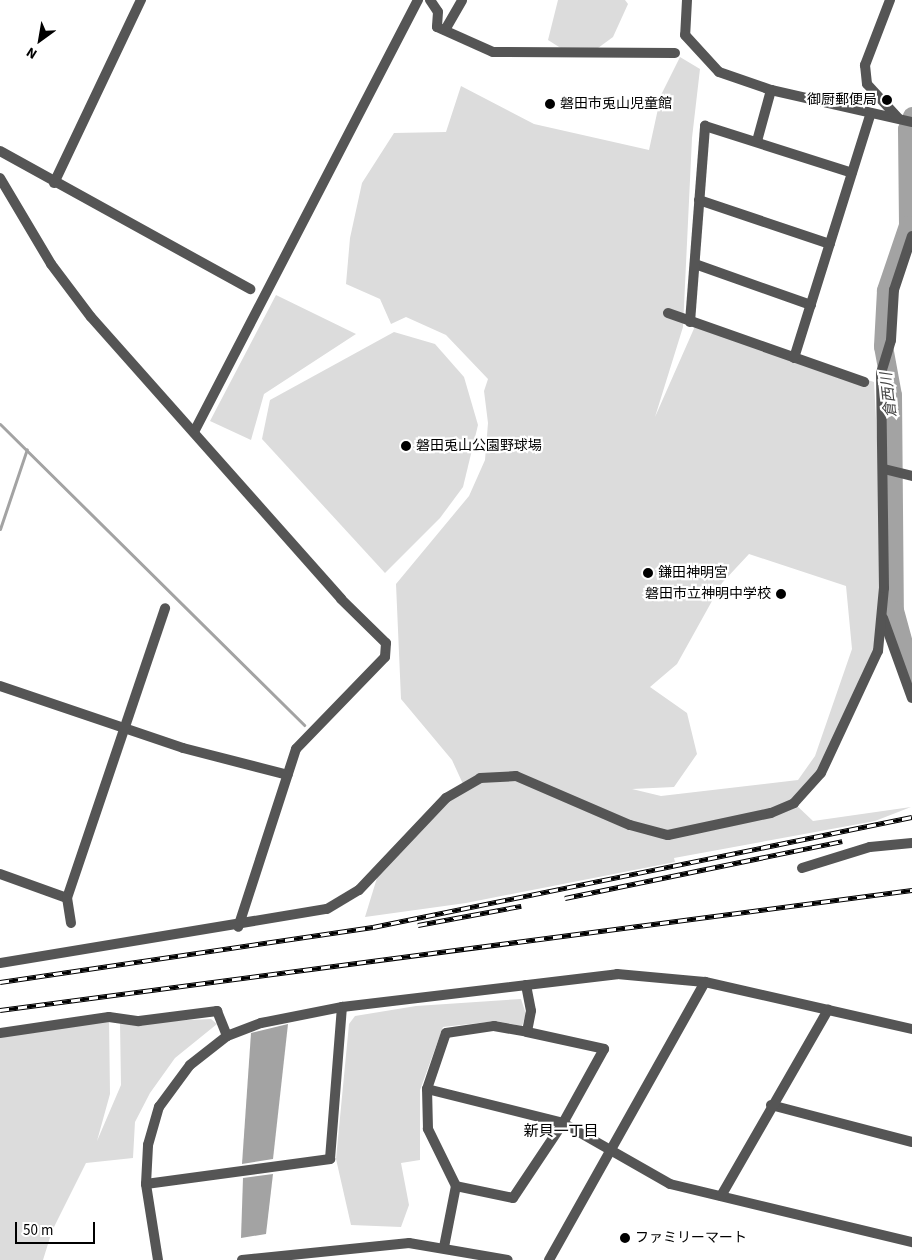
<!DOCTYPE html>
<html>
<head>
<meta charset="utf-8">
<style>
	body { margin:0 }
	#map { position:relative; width:912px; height:1260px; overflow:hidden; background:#fff; font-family:"Source Sans 3","Noto Sans JP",sans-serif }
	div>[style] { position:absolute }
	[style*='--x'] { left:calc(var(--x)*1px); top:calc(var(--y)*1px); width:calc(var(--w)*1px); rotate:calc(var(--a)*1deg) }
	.green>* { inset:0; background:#dcdcdc }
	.water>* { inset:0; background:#a3a3a3 }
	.stream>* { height:3px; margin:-1.5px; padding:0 1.5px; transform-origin:1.5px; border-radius:1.5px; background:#a3a3a3 }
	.river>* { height:19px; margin:-9.5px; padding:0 9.5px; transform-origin:9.5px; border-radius:9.5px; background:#a3a3a3 }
	.minor>* { height:10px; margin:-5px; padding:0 5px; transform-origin:5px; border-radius:5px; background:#555 }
	.rail>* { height:5px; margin-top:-2.5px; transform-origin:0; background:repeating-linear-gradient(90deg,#fff 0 9px,#000 0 18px); box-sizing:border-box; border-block:1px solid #000 }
	.dots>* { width:14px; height:14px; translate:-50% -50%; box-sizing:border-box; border:2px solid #fff; border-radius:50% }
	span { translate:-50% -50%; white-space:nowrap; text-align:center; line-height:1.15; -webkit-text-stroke:4.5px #fff; paint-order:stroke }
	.poi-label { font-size:14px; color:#000 }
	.right { translate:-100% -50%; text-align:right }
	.left { translate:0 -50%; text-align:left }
	.water-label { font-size:15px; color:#444; font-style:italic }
	.neighbourhood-label { font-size:15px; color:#000 }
	.north { position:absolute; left:15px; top:15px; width:50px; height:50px; -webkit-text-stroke:4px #fff; paint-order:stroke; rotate:212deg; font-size:14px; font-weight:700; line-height:20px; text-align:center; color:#000 }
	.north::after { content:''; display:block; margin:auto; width:18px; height:22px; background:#000; clip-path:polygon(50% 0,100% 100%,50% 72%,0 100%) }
	.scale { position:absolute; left:15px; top:1222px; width:80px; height:22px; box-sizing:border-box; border:2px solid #000; border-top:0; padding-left:6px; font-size:15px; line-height:18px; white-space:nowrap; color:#000; -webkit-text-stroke:4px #fff; paint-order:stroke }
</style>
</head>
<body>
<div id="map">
	<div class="green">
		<div style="clip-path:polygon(558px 0,625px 0,628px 4px,613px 37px,598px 48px,567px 52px,548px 40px)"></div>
		<div style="clip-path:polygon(evenodd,680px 57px,700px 69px,692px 138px,683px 327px,655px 417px,696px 324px,874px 382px,884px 567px,877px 640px,870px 666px,831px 753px,794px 803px,813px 821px,911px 807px,875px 821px,674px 858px,675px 862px,466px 903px,365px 917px,380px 868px,463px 784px,452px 760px,401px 699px,396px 584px,469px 496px,485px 460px,488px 423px,484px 391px,488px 379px,446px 335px,406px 317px,391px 324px,380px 299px,346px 284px,350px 238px,362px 183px,394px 133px,446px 132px,461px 86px,534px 124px,649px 150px,661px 95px,680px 57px,749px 554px,846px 586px,852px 649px,815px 756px,798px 780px,661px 796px,632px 789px,674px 787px,697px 754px,687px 713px,650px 687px,677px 664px,722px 583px,749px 554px)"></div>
		<div style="clip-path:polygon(276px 295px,356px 334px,264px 394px,251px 440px,210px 421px)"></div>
		<div style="clip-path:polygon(394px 332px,435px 344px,464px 377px,478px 425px,463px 487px,440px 518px,385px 573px,262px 439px,270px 400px)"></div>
		<div style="clip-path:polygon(521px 999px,526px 1014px,522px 1026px,496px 1021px,443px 1027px,420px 1090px,420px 1160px,401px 1163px,409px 1205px,401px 1227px,351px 1225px,336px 1159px,349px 1024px,355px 1016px,416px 1006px)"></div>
		<div style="clip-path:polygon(109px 1017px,110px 1094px,97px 1141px,121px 1085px,120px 1023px,211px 1019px,217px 1024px,175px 1058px,150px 1093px,135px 1122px,133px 1158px,86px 1163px,52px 1231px,43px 1260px,0 1260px,0 1035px,40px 1032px,54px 1026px)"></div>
	</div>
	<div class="water">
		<div style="clip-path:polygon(288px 1024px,273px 1159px,242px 1164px,251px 1033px)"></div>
		<div style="clip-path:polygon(273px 1174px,266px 1234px,241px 1238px,243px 1178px)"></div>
	</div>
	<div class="stream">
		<div style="--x:0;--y:424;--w:428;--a:44.7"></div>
		<div style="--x:0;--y:529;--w:84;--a:-71.4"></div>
	</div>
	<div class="river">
		<div style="--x:912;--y:116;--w:14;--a:111"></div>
		<div style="--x:907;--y:129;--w:96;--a:89.4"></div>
		<div style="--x:908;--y:225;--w:69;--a:108.7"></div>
		<div style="--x:886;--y:290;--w:56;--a:93.1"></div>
		<div style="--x:883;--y:346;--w:50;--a:79.6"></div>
		<div style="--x:892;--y:395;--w:215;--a:89.5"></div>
		<div style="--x:894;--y:610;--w:68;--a:74.7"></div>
	</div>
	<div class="minor">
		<div style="--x:430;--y:0;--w:14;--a:56"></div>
		<div style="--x:438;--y:12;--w:15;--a:94"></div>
		<div style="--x:437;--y:27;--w:61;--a:24.1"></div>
		<div style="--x:493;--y:52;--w:182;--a:0.3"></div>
		<div style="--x:687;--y:0;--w:35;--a:93"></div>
		<div style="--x:685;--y:35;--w:50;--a:47.4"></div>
		<div style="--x:719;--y:72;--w:55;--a:19.1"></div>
		<div style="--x:771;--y:90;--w:145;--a:12.8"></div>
		<div style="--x:890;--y:0;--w:70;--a:111"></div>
		<div style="--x:865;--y:65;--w:19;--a:84"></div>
		<div style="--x:867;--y:84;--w:46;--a:47.6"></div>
		<div style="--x:445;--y:30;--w:34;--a:-60"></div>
		<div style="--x:757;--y:141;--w:53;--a:-74.6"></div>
		<div style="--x:0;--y:151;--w:286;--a:28.9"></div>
		<div style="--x:0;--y:178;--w:100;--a:59.3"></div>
		<div style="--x:51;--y:264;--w:66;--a:53"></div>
		<div style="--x:91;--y:317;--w:377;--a:48.4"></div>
		<div style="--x:341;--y:599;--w:63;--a:44.4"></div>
		<div style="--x:386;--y:643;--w:14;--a:94"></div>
		<div style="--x:385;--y:657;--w:128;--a:134.1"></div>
		<div style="--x:296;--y:749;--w:187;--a:108"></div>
		<div style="--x:54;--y:183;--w:203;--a:-64.6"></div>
		<div style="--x:699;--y:200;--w:138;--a:18.6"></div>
		<div style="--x:695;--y:264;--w:123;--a:19.5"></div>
		<div style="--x:668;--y:313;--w:208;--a:19.4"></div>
		<div style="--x:690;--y:322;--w:197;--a:-85.6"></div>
		<div style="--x:705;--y:126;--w:154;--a:17.7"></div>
		<div style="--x:794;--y:358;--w:255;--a:-72.6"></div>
		<div style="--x:194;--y:432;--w:487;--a:-62.6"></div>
		<div style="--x:884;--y:469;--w:29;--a:14"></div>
		<div style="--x:883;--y:618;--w:85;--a:70.1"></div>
		<div style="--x:0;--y:686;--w:193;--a:18.7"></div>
		<div style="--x:183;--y:748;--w:108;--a:14.4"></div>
		<div style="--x:802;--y:868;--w:71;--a:-17.2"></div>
		<div style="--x:870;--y:847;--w:42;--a:-5.4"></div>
		<div style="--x:0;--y:874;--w:71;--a:19.7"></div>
		<div style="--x:71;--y:923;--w:25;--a:-99"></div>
		<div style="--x:67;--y:898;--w:306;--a:-71.3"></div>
		<div style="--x:0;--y:963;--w:331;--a:-9.4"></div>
		<div style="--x:327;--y:909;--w:37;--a:-31"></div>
		<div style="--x:359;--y:890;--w:127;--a:-46.6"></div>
		<div style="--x:446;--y:798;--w:39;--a:-30"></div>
		<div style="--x:480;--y:778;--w:36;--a:-3"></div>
		<div style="--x:516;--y:776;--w:124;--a:23.3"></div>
		<div style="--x:630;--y:825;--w:39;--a:15"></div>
		<div style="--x:668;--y:835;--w:105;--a:-12.1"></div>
		<div style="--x:771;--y:813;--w:25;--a:-23"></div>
		<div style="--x:794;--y:803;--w:40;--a:-48"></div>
		<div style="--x:821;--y:773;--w:135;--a:-65"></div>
		<div style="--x:878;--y:651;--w:63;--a:-84.6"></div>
		<div style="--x:884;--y:588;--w:215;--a:-90.8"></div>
		<div style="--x:881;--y:373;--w:34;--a:-73"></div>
		<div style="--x:891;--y:340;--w:50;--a:-86.6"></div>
		<div style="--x:894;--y:290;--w:57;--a:-71.6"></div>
		<div style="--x:526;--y:985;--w:26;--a:79"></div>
		<div style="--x:531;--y:1011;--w:21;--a:101"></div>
		<div style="--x:527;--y:1032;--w:79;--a:12.4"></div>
		<div style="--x:604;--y:1049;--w:85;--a:119"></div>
		<div style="--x:563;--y:1123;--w:123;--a:29.7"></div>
		<div style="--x:670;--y:1184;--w:249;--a:13.5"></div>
		<div style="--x:0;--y:1033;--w:110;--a:-8.4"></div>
		<div style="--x:109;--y:1017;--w:30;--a:8"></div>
		<div style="--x:139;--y:1021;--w:79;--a:-7.3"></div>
		<div style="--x:217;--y:1011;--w:27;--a:68"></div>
		<div style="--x:427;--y:1089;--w:140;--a:14"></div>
		<div style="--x:563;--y:1123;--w:90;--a:123.7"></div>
		<div style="--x:513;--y:1198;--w:58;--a:-168.1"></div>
		<div style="--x:771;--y:1105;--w:146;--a:14.7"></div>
		<div style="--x:146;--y:1184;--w:186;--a:-7.7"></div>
		<div style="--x:330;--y:1159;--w:152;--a:-85.5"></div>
		<div style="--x:721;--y:1196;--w:215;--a:-60.1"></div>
		<div style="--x:444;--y:1247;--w:62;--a:-78.9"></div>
		<div style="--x:456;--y:1186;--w:64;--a:-116.2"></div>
		<div style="--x:428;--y:1129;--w:40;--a:-91.4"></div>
		<div style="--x:427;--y:1089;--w:59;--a:-71.3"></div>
		<div style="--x:446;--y:1033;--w:49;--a:-8.3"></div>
		<div style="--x:494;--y:1026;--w:34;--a:10"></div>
		<div style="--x:158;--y:1260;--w:77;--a:-99"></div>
		<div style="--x:146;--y:1184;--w:39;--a:-87"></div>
		<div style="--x:148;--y:1145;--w:40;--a:-74"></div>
		<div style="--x:159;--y:1107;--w:52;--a:-53.6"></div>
		<div style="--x:190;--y:1065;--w:47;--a:-38.1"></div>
		<div style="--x:227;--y:1036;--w:36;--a:-21"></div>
		<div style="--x:261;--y:1023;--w:83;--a:-11.2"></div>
		<div style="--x:342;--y:1007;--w:277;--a:-6.8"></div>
		<div style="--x:617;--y:974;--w:88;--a:5.2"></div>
		<div style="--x:705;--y:982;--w:212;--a:12.8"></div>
		<div style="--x:242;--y:1260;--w:168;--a:-5.8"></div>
		<div style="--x:409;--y:1243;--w:100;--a:9.7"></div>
		<div style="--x:549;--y:1260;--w:319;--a:-60.7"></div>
	</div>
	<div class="rail">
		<div style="--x:565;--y:898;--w:283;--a:-11.6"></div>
		<div style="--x:418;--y:925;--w:105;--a:-10.5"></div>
		<div style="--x:0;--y:982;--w:377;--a:-8.4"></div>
		<div style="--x:373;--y:927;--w:550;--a:-11.53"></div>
		<div style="--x:0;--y:1010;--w:920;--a:-7.5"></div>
	</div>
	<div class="dots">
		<div style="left:887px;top:100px;background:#000"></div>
		<div style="left:550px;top:104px;background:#000"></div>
		<div style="left:406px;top:446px;background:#000"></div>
		<div style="left:648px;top:573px;background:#000"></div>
		<div style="left:781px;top:594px;background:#000"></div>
		<div style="left:625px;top:1238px;background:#000"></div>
	</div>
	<div class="poi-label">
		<span class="right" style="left:877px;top:100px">御厨郵便局</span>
		<span class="left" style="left:560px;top:104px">磐田市兎山児童館</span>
		<span class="left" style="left:416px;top:446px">磐田兎山公園野球場</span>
		<span class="left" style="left:658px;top:573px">鎌田神明宮</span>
		<span class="right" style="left:771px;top:594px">磐田市立神明中学校</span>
		<span class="left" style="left:635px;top:1238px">ファミリーマート</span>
	</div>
	<div class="water-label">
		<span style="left:889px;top:395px;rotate:-96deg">倉西川</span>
	</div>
	<div class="neighbourhood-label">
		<span style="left:561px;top:1132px">新貝一丁目</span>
	</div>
	<div class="north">N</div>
	<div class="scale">50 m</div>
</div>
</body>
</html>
